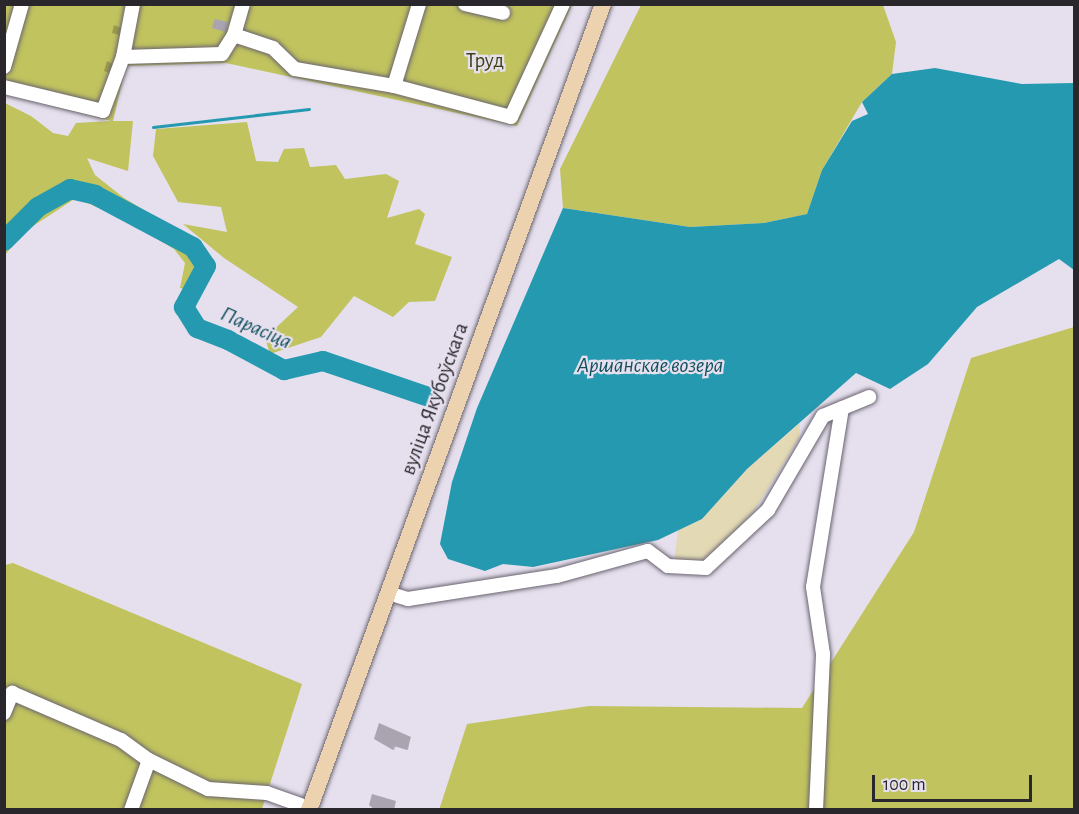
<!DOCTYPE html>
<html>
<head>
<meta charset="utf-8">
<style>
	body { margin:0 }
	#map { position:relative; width:1079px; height:814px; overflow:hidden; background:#e6e0ee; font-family:"Alegreya Sans",sans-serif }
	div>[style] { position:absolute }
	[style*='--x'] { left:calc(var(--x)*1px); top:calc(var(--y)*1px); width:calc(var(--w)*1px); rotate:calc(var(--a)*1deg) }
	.green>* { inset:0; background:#c0c35e }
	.sand>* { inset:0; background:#e3dab5 }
	.water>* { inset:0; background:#2599af }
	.shadow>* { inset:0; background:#0003 }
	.stream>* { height:3px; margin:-1.5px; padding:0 1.5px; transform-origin:1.5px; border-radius:1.5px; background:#2599af }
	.river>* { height:20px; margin:-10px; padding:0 10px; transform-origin:10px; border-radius:10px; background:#2599af }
	.building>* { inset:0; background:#aaa4b1 }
	.roads { filter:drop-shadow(0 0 2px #6a6470) drop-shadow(0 0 2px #6a6470) }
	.minor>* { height:14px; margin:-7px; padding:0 7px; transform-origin:7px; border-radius:7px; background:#fff }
	.major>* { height:16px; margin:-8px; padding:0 8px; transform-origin:8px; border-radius:8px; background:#edd2af }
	span { translate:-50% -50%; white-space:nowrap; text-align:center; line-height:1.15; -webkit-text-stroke:4.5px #e6e0ee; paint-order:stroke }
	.park-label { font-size:21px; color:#3d3e12 }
	.street-label { font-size:21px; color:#29272c }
	.water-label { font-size:22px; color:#12505d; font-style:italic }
	.frame { position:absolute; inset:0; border:6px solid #29272c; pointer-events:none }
	.scale { position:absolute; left:872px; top:775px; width:160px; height:27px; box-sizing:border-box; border:3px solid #29272c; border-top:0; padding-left:8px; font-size:18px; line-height:21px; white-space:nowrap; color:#29272c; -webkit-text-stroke:4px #e6e0ee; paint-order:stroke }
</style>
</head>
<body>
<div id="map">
	<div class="green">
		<div style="clip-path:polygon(5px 5px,572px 5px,517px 126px,226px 63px,126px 66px,113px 121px,133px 121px,128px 171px,87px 158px,95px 175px,124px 198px,194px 240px,210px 264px,201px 294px,180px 288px,185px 263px,174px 249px,124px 219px,76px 198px,24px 232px,5px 255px,5px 103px,31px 116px,53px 133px,68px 136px,76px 123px,111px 121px,5px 94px)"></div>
		<div style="clip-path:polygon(641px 5px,883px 5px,896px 42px,892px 74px,862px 102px,822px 170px,807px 214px,764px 223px,690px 227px,563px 208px,560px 169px)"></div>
		<div style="clip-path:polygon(247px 122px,256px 161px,278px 162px,284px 149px,304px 148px,310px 167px,336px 165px,345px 179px,386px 174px,399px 181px,387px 218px,419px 209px,425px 214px,415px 244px,452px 257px,435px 301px,409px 302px,393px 317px,354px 296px,321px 337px,270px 354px,265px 338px,298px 307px,224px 258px,183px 224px,227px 232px,221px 207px,178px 202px,153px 156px,156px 129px)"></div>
		<div style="clip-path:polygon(1074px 327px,1074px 809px,439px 810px,467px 724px,589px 706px,802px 708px,914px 532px,971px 358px)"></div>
		<div style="clip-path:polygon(13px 563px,302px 684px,262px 809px,5px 810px,5px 565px)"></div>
	</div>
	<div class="sand">
		<div style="clip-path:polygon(800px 423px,799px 438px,754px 511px,704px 563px,674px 562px,678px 530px,702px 519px,747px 469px)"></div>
	</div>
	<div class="water">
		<div style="clip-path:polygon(935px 68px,1022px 84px,1074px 83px,1074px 270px,1059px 259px,977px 307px,928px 364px,890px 389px,856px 373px,747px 469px,702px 519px,658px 540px,533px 567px,503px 564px,485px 571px,448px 559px,440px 544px,452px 482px,477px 408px,563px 208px,690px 227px,764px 223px,807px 214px,822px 170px,852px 121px,868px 114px,862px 102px,892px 74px)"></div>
	</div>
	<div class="shadow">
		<div style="clip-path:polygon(114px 25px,121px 28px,119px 35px,112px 33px)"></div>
		<div style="clip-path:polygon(107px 61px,113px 64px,109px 73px,104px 71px)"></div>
		<div style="clip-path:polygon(410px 739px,408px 750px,396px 746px,394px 750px,377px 740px)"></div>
	</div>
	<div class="stream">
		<div style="--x:153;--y:127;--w:157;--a:-6.6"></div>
	</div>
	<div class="river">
		<div style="--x:4;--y:241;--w:48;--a:-45"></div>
		<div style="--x:38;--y:207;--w:37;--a:-29"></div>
		<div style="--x:70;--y:189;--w:26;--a:13"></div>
		<div style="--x:95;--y:195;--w:111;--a:28"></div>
		<div style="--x:193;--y:247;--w:23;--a:56"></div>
		<div style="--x:206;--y:266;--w:47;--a:118.2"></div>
		<div style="--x:184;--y:307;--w:25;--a:58"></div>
		<div style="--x:197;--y:328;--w:33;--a:21"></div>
		<div style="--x:228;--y:340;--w:64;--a:28.2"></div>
		<div style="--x:284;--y:370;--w:40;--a:-13"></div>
		<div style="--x:323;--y:361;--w:109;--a:18.8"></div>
	</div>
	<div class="building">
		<div style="clip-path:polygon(215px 19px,228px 22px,226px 32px,212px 28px)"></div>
		<div style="clip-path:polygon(379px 723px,411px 737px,407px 750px,394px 746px,393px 750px,374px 739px)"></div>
		<div style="clip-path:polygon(372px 794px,396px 801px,394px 810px,375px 810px,369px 805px)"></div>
	</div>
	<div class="roads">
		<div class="minor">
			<div style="--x:465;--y:4;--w:39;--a:13"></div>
			<div style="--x:234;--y:35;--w:41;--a:18.4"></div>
			<div style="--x:273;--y:48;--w:30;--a:44"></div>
			<div style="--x:295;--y:69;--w:100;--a:9.7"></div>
			<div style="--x:394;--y:86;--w:121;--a:14.8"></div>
			<div style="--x:511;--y:117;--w:124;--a:-65.3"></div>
			<div style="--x:123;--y:57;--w:99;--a:-1.7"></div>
			<div style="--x:222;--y:54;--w:22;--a:-58"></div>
			<div style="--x:234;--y:35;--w:32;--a:-74"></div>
			<div style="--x:4;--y:67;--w:66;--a:-74.1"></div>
			<div style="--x:394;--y:86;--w:86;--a:-73"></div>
			<div style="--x:4;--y:87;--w:102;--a:13.6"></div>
			<div style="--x:103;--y:111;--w:58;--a:-69.7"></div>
			<div style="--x:123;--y:57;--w:54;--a:-79.3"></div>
			<div style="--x:388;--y:593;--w:21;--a:17"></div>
			<div style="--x:408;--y:599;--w:151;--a:-8.8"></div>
			<div style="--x:557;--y:576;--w:94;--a:-15.4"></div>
			<div style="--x:648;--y:551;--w:25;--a:37"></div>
			<div style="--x:668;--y:566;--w:38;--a:3"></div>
			<div style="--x:706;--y:568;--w:85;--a:-43.1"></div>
			<div style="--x:768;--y:510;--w:109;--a:-59.7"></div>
			<div style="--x:823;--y:416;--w:50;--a:-22.4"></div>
			<div style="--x:4;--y:713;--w:22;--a:-68"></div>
			<div style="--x:12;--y:693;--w:119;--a:23.3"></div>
			<div style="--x:121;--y:740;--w:34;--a:36"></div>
			<div style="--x:149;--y:760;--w:66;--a:26.2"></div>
			<div style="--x:208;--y:789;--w:59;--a:3.9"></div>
			<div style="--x:267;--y:793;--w:45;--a:19.7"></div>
			<div style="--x:131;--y:810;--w:53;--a:-70.2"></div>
			<div style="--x:816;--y:810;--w:156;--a:-87.4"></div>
			<div style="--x:823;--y:654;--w:68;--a:-98.5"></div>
			<div style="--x:813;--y:587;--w:181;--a:-80.8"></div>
		</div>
		<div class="major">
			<div style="--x:309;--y:810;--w:858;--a:-69.96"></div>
		</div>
	</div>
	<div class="park-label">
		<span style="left:485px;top:61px">Труд</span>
	</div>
	<div class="street-label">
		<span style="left:435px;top:399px;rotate:-70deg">вуліца Якубоўскага</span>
	</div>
	<div class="water-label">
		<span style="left:256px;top:328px;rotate:24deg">Парасіца</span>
		<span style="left:650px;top:366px">Аршанскае возера</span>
	</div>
	<div class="frame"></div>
	<div class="scale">100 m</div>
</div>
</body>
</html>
